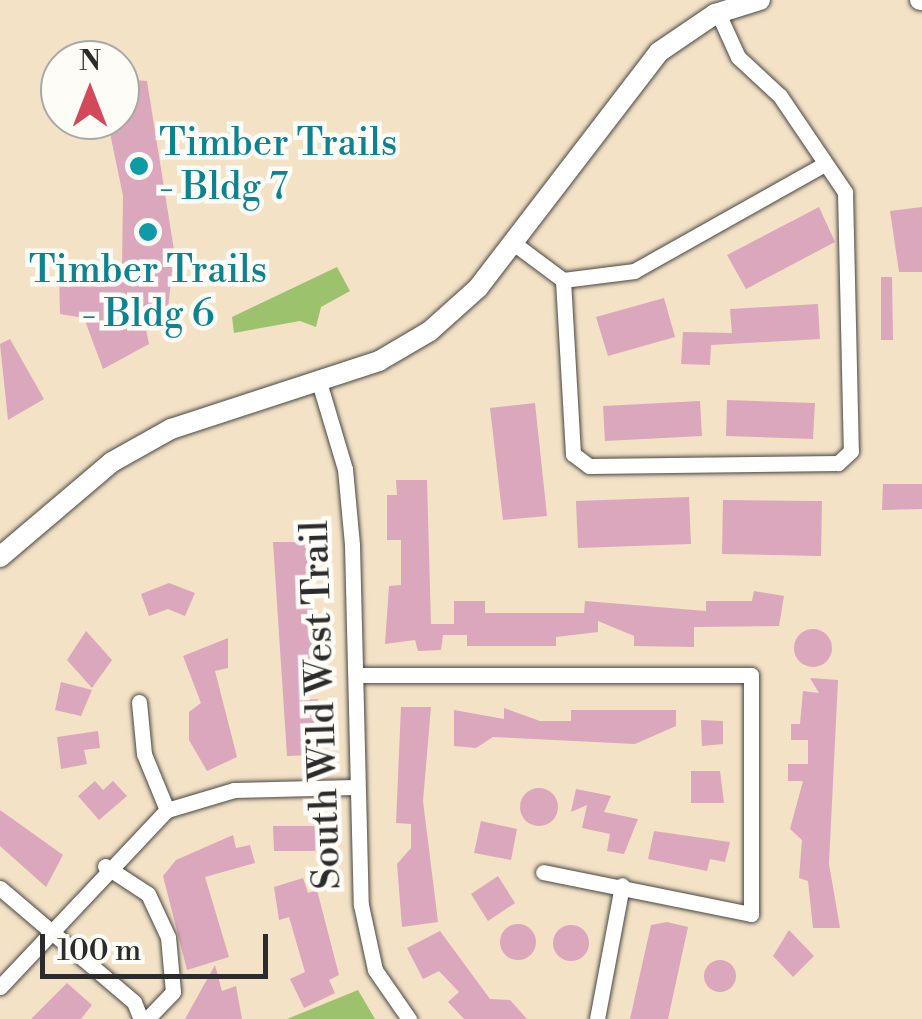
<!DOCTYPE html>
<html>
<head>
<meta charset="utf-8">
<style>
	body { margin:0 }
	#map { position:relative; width:922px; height:1019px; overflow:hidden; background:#f3e2c6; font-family:"Libre Bodoni",serif }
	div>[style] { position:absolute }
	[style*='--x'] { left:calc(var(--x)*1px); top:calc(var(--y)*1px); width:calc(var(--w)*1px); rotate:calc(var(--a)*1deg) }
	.green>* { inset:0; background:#9dc26d }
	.building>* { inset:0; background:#dba7bc }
	.round { border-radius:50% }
	.roads { filter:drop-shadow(0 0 2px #494642) drop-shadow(0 0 2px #494642) }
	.minor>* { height:15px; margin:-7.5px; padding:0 7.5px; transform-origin:7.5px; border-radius:7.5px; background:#fff }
	.tertiary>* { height:20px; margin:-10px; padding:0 10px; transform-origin:10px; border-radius:10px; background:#fff }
	.dots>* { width:28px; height:28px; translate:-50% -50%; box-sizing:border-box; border:5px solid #fdfcf7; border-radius:50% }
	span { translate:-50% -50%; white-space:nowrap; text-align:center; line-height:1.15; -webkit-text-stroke:9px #fdfcf7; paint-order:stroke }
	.culture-label { font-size:38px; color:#0d838f }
	.left { translate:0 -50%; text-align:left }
	.street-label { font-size:38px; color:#2b2b2b }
	.north { position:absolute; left:40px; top:40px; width:100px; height:100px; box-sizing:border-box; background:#fdfcf7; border:2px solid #a9a8a5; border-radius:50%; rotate:0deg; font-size:28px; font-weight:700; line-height:40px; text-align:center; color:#2b2b2b }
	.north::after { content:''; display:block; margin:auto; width:35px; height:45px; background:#d1495b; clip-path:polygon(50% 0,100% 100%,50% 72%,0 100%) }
	.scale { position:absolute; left:40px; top:934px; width:228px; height:45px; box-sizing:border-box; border:5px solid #2b2b2b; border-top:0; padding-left:12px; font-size:30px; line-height:35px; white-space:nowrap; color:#2b2b2b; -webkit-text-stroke:8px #fdfcf7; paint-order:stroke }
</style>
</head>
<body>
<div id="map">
	<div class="green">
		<div style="clip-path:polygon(337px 267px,350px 291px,321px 307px,316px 327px,300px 321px,234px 333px,232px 317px)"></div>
		<div style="clip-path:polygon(358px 990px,375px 1019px,287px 1019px)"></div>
	</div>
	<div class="building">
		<div style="clip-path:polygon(120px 79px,147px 81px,174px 250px,168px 310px,143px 315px,149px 344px,103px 369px,84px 318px,60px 314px,59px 274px,122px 266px,123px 196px,110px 133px,100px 134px,98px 120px,120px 120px)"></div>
		<div style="clip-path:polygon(819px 207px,835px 242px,746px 289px,727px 255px)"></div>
		<div style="clip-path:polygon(922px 207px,922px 272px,899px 272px,890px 211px)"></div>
		<div style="clip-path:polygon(881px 277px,892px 277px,893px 340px,881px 340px)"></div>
		<div style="clip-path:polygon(664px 298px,675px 337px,608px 356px,596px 317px)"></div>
		<div style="clip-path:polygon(818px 304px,820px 339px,711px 345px,710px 365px,681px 364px,683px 332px,732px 333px,730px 309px)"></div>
		<div style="clip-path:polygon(10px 339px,44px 399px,8px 420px,0 344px)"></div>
		<div style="clip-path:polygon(727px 400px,815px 403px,813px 439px,726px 436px)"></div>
		<div style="clip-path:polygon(700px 401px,702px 436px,605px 441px,603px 406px)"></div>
		<div style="clip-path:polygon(535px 403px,547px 516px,503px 520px,490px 408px)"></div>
		<div style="clip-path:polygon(396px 480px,427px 480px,431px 624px,454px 624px,454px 601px,485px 601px,485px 613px,584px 613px,585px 601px,706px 611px,706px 601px,752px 601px,754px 591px,784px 596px,779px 626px,694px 627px,694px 647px,634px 646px,634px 636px,598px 621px,598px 632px,556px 637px,556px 646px,467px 646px,467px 635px,443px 635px,441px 650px,418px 651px,415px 640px,385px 644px,389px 586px,401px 585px,401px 540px,387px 540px,387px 495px,397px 495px)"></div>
		<div style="clip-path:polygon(883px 484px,922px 484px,922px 509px,882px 510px)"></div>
		<div style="clip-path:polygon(689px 497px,691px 544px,578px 548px,576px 501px)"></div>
		<div style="clip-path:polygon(723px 500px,822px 501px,821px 556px,722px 554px)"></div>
		<div style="clip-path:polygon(273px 542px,306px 542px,313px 562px,305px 607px,312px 607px,316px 653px,301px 666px,302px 700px,318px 699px,310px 755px,287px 756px)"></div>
		<div style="clip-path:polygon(169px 583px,195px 593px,185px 616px,168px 609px,149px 616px,141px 594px)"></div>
		<div class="round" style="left:794px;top:629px;width:38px;height:38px"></div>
		<div style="clip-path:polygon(86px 631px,112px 660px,92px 688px,67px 660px)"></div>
		<div style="clip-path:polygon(228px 638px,228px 668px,215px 671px,237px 757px,207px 771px,189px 740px,189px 712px,201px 703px,183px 656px)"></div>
		<div style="clip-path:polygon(810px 678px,838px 680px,829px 864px,840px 928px,813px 928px,808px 881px,799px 878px,802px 840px,790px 829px,803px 781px,788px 781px,788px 764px,808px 764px,808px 740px,791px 740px,791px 724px,800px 724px,803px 691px,819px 693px)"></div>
		<div style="clip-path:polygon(61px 682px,92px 690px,81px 716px,55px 710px)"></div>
		<div style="clip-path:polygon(401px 707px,431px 707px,423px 801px,438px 922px,402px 927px,397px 864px,411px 848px,411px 824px,396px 823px)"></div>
		<div style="clip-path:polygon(504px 708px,540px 721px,571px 721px,571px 710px,676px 710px,676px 726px,635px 744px,493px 737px,476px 748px,454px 746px,454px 710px,504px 719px)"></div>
		<div style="clip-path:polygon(701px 720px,723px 721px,723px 744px,702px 746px)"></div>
		<div style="clip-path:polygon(98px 731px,100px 748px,84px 750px,87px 764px,61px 769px,57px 737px)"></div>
		<div style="clip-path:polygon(691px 771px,720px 771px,724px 803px,691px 803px)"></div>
		<div style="clip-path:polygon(95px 781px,103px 790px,113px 781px,127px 796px,99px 820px,78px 796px)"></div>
		<div class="round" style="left:520px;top:788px;width:38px;height:38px"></div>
		<div style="clip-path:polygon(576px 789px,611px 796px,604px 812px,638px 819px,624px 854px,607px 851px,610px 834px,582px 828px,587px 805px,571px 812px)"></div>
		<div style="clip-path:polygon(0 810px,63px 855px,46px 887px,0 846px)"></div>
		<div style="clip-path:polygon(481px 821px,517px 829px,511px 860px,474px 853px)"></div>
		<div style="clip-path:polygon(273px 826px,317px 826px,318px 851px,274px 851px)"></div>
		<div style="clip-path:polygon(654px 831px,730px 842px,725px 862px,710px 859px,707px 871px,648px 859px)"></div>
		<div style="clip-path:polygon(233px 835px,236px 848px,250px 845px,255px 863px,205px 877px,229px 957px,187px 970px,163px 876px,176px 860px)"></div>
		<div style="clip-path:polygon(498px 876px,515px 903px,488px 921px,471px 894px)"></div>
		<div style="clip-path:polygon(303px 878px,308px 893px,317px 890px,339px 975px,329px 980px,335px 993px,304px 1008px,290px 979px,305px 972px,289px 917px,279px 920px,274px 887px)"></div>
		<div style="clip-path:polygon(667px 922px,688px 927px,668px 1019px,630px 1019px,651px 925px)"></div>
		<div class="round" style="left:500px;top:924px;width:36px;height:36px"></div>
		<div class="round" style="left:553px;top:925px;width:36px;height:36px"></div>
		<div style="clip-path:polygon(789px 930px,814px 956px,793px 977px,773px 956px)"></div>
		<div style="clip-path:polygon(440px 931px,490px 999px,510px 1000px,527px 1019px,464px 1019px,448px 1002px,459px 992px,439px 971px,423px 979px,407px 948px)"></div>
		<div class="round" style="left:704px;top:960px;width:32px;height:32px"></div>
		<div style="clip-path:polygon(215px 965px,222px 991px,236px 986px,242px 1019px,185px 1019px)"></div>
		<div style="clip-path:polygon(67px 983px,92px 1005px,81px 1019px,31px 1019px)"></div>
	</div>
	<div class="roads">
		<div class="minor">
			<div style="--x:718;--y:13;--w:48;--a:65.6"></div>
			<div style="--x:738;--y:57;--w:57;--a:42.9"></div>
			<div style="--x:780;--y:96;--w:116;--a:55.9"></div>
			<div style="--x:845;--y:192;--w:259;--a:88.7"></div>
			<div style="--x:851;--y:451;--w:18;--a:137"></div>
			<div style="--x:838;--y:463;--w:249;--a:179.3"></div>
			<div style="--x:589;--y:466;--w:20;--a:-143"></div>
			<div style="--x:573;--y:454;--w:174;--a:-93.3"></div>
			<div style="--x:563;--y:280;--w:72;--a:-7.2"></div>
			<div style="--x:634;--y:271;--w:214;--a:-29.3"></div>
			<div style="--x:512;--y:242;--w:64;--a:36.7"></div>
			<div style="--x:319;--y:382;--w:91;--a:73.4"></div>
			<div style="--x:345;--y:469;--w:76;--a:84.7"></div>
			<div style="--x:352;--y:545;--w:360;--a:88.6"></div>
			<div style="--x:361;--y:905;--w:66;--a:77.8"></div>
			<div style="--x:375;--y:970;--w:60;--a:55.2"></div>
			<div style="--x:358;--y:675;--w:393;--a:0"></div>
			<div style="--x:751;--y:675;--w:239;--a:90"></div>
			<div style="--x:751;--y:914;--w:212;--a:-168.6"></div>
			<div style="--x:139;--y:702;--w:52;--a:84.5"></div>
			<div style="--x:144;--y:754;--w:61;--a:67.7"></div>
			<div style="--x:105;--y:866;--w:51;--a:33.1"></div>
			<div style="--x:148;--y:894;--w:47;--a:65.1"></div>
			<div style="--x:168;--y:937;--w:55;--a:84.8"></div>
			<div style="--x:173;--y:992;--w:37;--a:134"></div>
			<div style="--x:0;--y:888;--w:176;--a:40.4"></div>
			<div style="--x:134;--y:1002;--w:18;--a:68"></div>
			<div style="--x:0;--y:987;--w:243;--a:-46.7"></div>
			<div style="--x:167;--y:810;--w:70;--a:-16.6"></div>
			<div style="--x:234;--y:790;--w:120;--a:-1.4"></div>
			<div style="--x:597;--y:1019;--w:136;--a:-79.4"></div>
		</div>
		<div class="tertiary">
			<div style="--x:920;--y:0;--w:2;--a:0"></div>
			<div style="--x:0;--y:557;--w:147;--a:-40.3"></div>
			<div style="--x:112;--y:462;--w:68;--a:-29.2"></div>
			<div style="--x:171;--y:429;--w:219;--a:-18.1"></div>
			<div style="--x:379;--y:361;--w:59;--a:-30.5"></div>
			<div style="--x:430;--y:331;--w:64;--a:-41.9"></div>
			<div style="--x:478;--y:288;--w:297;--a:-52.5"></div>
			<div style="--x:659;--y:52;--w:68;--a:-34.2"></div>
			<div style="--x:715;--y:14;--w:47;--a:-17.3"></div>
		</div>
	</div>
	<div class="dots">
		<div style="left:139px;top:166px;background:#0f9aa8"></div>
		<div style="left:148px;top:232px;background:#0f9aa8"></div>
	</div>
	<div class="culture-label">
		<span class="left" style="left:159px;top:166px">Timber Trails<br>- Bldg 7</span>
		<span style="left:148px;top:293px">Timber Trails<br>- Bldg 6</span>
	</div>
	<div class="street-label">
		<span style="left:322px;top:705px;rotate:-92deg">South Wild West Trail</span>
	</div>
	<div class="north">N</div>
	<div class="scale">100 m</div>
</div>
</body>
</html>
